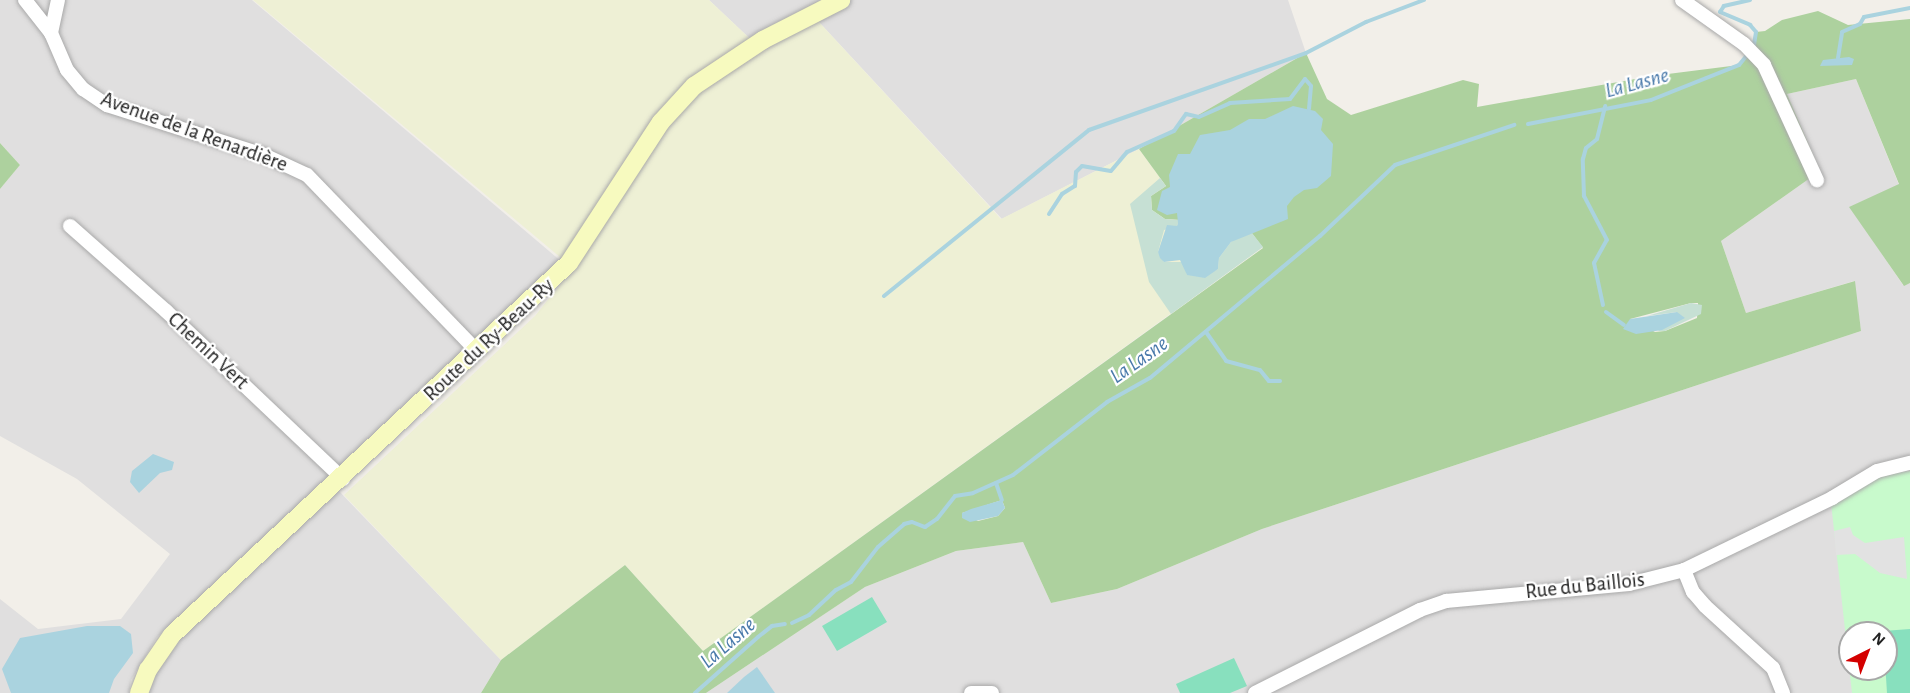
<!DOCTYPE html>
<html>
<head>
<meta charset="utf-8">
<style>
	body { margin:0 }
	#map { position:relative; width:1910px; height:693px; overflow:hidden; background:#f2efe9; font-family:"Alegreya Sans",sans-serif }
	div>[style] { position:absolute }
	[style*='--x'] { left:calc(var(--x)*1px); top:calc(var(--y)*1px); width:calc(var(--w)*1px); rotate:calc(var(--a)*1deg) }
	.residential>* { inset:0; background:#e0dfdf }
	.farmland>* { inset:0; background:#eef0d5 }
	.forest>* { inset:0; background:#add19e }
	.wetland>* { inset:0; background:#c6e0d4 }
	.park>* { inset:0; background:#c8facc }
	.pitch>* { inset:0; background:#88e0be }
	.parking>* { inset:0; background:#e2e2e2 }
	.water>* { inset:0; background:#aad3df }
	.stream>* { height:4px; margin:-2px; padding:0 2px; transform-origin:2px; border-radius:2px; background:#aad3df }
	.roads { filter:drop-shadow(0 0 2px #a9a9a9) drop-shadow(0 0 2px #a9a9a9) }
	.street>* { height:14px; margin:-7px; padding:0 7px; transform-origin:7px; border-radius:7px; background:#fff }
	.secondary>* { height:18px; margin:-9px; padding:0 9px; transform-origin:9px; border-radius:9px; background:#f7fabf }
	span { translate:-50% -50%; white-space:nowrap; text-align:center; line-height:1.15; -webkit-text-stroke:4.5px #fff; paint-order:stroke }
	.street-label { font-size:21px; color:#222 }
	.water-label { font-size:22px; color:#4a7aab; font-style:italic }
	.north { position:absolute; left:1838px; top:621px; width:60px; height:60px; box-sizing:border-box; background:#fff; border:2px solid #a7a7a7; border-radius:50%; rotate:42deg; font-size:16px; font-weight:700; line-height:24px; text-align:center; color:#222 }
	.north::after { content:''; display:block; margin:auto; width:21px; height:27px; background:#d40000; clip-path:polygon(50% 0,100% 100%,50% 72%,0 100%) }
</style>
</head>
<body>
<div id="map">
	<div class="residential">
		<div style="clip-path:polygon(0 0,252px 0,562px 262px,233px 571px,157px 637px,131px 680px,129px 693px,0 693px,0 599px,38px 629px,121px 619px,170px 554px,77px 479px,0 436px,0 189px,20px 165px,0 143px)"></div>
		<div style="clip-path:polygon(709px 0,1288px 0,1306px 53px,1139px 149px,1002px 219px,818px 21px,763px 51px)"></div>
		<div style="clip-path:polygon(evenodd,1856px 79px,1899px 185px,1850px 207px,1903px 285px,1910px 283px,1910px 693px,706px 693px,865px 587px,956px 551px,1023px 542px,1051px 603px,1117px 589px,1262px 529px,1861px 331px,1854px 281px,1746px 313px,1721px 241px,1820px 171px,1787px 94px,1856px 79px,1850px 633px,1886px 633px,1886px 669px,1850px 669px,1850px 633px)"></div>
		<div style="clip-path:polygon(338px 490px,501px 660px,481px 693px,144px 693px,167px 647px)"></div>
	</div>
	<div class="farmland">
		<div style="clip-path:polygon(253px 0,709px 0,763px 51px,818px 21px,1001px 219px,1139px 149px,1166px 186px,1165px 219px,1245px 224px,1263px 247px,703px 651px,625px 565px,501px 660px,344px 495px,535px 316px,573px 268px)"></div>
	</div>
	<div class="forest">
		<div style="clip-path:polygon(evenodd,1818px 11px,1848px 25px,1910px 19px,1910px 283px,1904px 286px,1849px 207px,1899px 184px,1856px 79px,1787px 94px,1820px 171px,1721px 241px,1746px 313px,1855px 281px,1861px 331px,1262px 529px,1117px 589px,1051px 603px,1023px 542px,956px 551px,865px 587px,706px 693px,481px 693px,501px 660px,625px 565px,703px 651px,1263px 248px,1245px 224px,1165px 219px,1152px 210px,1151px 196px,1166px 186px,1139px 149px,1306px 53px,1327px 99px,1351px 115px,1463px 80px,1479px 84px,1477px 107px,1652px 76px,1739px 65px,1754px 45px,1756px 32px,1765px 31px,1782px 20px,1818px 11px,1691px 303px,1698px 303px,1697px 318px,1665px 331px,1655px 332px,1630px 319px,1691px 303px,1818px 11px,1002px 500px,1005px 508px,998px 516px,978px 521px,962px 513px,1002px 500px)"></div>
		<div style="clip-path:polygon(0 143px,20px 165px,0 189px)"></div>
	</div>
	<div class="wetland">
		<div style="clip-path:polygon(1160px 178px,1166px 186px,1151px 196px,1152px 210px,1165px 219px,1179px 220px,1177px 226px,1164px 230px,1158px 252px,1164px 262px,1184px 262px,1187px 275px,1208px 274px,1218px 269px,1219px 258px,1231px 242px,1241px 236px,1252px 233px,1263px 247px,1171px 314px,1149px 282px,1130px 204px)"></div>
		<div style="clip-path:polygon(1691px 303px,1702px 305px,1701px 314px,1665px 331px,1658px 331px,1677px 312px,1647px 316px)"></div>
	</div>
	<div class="park">
		<div style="clip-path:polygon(evenodd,1910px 471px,1910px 693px,1852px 693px,1831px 503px,1885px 474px,1910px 471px,1850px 633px,1886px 633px,1886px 669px,1850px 669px,1850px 633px)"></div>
	</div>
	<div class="pitch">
		<div style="clip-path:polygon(872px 597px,887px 622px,837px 651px,822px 626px)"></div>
		<div style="clip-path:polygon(1910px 629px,1910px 693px,1887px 693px,1883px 631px)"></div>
		<div style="clip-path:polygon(1234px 658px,1247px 686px,1230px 693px,1180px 693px,1176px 684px)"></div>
	</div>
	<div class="parking">
		<div style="clip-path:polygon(1850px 527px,1853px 535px,1865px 543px,1904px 537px,1907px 579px,1880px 573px,1855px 554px,1836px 555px,1834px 531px)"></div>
	</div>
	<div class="water">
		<div style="clip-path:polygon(1849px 57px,1854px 59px,1852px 65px,1820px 66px,1823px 60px)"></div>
		<div style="clip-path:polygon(1293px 106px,1315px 111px,1323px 119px,1321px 130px,1333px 144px,1331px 176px,1317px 188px,1304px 190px,1294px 197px,1287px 206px,1288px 219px,1231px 242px,1219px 258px,1218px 269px,1205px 278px,1187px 275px,1180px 260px,1164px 262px,1160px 258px,1158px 252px,1167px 225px,1177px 226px,1178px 223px,1177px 213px,1167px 215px,1157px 210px,1162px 191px,1170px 187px,1169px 175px,1178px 154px,1190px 154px,1200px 135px,1230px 130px,1249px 119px,1265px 119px)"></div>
		<div style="clip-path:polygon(1677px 312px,1685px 318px,1662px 330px,1636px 334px,1623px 329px,1630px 319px)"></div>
		<div style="clip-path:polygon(153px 454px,174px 462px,172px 470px,160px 473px,139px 493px,130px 482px,132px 471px)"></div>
		<div style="clip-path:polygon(1002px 500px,1005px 508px,998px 516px,970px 522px,962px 518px,962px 513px,971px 509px)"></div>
		<div style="clip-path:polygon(87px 626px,120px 626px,131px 634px,133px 653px,114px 679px,109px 693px,11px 693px,2px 669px,20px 638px)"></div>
		<div style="clip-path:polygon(757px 667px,775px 693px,727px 693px,744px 677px)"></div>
	</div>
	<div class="stream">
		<div style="--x:1750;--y:0;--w:27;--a:167"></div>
		<div style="--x:1724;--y:6;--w:7;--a:124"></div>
		<div style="--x:1720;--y:12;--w:33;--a:23"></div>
		<div style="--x:1750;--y:25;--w:9;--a:49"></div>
		<div style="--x:1756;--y:32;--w:13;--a:99"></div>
		<div style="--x:1838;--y:58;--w:26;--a:-81"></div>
		<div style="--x:1842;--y:32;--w:20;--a:-24"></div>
		<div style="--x:1860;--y:24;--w:8;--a:-60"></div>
		<div style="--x:1864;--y:17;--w:47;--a:-11.1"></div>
		<div style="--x:1528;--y:124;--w:125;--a:-11"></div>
		<div style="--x:1651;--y:100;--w:95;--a:-21.7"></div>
		<div style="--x:1739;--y:65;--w:13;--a:-51"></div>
		<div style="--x:1049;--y:214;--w:24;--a:-57"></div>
		<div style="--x:1062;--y:194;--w:15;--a:-32"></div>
		<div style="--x:1075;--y:186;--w:14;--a:-86"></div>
		<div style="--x:1076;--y:172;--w:8;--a:-45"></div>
		<div style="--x:1082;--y:166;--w:29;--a:10"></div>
		<div style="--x:1111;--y:171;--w:25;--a:-50"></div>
		<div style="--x:1127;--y:152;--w:51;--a:-24.1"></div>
		<div style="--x:1174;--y:131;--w:21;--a:-55"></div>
		<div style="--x:1186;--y:114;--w:13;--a:13"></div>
		<div style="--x:1199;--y:117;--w:34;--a:-24"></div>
		<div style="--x:1230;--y:103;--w:60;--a:-3.8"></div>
		<div style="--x:1290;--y:99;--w:25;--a:-53"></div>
		<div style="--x:1305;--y:79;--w:9;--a:49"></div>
		<div style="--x:1311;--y:86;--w:23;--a:95"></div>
		<div style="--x:884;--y:296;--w:264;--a:-39"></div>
		<div style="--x:1089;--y:130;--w:230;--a:-19.5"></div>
		<div style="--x:1306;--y:53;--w:68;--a:-27.3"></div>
		<div style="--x:1366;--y:22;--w:62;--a:-20.8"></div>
		<div style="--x:1603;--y:305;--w:43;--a:-102.1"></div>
		<div style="--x:1594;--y:263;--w:26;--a:-61"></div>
		<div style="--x:1607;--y:240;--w:50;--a:-117.6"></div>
		<div style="--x:1584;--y:196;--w:37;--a:-92"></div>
		<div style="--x:1583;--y:159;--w:11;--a:-75"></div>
		<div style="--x:1586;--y:148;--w:14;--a:-39"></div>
		<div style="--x:1597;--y:139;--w:34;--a:-76"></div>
		<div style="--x:1606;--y:312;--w:22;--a:36"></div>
		<div style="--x:1206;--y:332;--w:35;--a:55"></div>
		<div style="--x:1226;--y:361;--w:35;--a:15"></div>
		<div style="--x:1260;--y:370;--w:14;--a:51"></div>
		<div style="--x:1269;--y:381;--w:11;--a:0"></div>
		<div style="--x:996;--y:483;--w:18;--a:71"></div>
		<div style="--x:792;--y:623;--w:19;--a:-25"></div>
		<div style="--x:809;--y:615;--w:37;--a:-43"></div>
		<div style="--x:836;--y:590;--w:17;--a:-28"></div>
		<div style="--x:851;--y:582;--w:44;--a:-52.4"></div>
		<div style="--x:878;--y:547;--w:35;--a:-41"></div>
		<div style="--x:904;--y:524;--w:8;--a:-14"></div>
		<div style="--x:912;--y:522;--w:14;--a:21"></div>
		<div style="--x:925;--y:527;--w:14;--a:-34"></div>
		<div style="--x:937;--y:519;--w:29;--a:-52"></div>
		<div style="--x:955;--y:496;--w:18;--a:-9"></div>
		<div style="--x:973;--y:493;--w:44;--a:-24.2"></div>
		<div style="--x:1013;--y:475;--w:119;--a:-37.8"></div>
		<div style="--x:1107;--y:402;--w:49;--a:-29.2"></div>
		<div style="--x:1150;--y:378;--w:222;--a:-39.9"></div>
		<div style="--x:1320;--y:236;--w:103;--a:-43.4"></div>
		<div style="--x:1395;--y:165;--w:126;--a:-18.6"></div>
		<div style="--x:695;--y:693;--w:84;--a:-41.6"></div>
		<div style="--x:758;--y:637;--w:18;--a:-38"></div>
		<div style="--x:772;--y:626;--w:13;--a:-9"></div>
	</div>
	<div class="roads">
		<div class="street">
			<div style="--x:25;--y:0;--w:42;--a:51.8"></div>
			<div style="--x:58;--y:0;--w:34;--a:102"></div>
			<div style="--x:51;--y:33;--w:40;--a:66.6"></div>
			<div style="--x:67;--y:70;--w:25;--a:50"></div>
			<div style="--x:83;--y:89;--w:29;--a:34"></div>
			<div style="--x:107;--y:105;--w:165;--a:17.7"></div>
			<div style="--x:264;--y:155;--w:47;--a:24.9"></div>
			<div style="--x:307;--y:175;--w:245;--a:46"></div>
			<div style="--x:1682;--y:0;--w:76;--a:35.4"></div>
			<div style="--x:1744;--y:44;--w:29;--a:46"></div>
			<div style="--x:1764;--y:65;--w:127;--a:65.3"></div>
			<div style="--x:70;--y:226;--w:128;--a:41.5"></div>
			<div style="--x:166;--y:311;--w:244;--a:43.5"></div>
			<div style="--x:1684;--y:570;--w:24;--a:68"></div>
			<div style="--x:1693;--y:592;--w:18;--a:49"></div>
			<div style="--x:1705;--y:606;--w:92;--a:42.4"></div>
			<div style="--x:1773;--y:668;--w:27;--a:68"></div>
			<div style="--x:971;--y:693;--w:21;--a:0"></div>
			<div style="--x:1255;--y:693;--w:185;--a:-26.7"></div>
			<div style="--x:1420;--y:610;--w:28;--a:-19"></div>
			<div style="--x:1446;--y:601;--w:184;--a:-5.3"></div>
			<div style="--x:1629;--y:584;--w:57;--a:-14.3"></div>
			<div style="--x:1684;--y:570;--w:165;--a:-25.9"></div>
			<div style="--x:1832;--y:498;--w:52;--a:-31"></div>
			<div style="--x:1877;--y:471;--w:34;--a:-14"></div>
		</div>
		<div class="secondary">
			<div style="--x:139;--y:693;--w:25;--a:-69"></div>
			<div style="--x:148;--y:670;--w:42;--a:-55.6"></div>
			<div style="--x:172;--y:635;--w:544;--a:-43.14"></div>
			<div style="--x:569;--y:263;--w:168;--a:-56.9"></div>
			<div style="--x:661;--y:122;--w:49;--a:-47.5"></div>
			<div style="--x:694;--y:86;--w:83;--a:-33.7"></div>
			<div style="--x:763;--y:40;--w:88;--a:-27.1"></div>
		</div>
	</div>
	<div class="street-label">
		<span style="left:194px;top:132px;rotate:20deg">Avenue de la Renardière</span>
		<span style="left:489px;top:340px;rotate:-43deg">Route du Ry-Beau-Ry</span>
		<span style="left:208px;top:351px;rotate:43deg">Chemin Vert</span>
		<span style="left:1585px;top:586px;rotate:-6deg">Rue du Baillois</span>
	</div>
	<div class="water-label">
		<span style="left:1637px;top:83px;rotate:-15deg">La Lasne</span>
		<span style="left:1139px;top:360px;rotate:-35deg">La Lasne</span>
		<span style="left:728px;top:643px;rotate:-41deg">La Lasne</span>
	</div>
	<div class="north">N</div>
</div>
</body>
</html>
